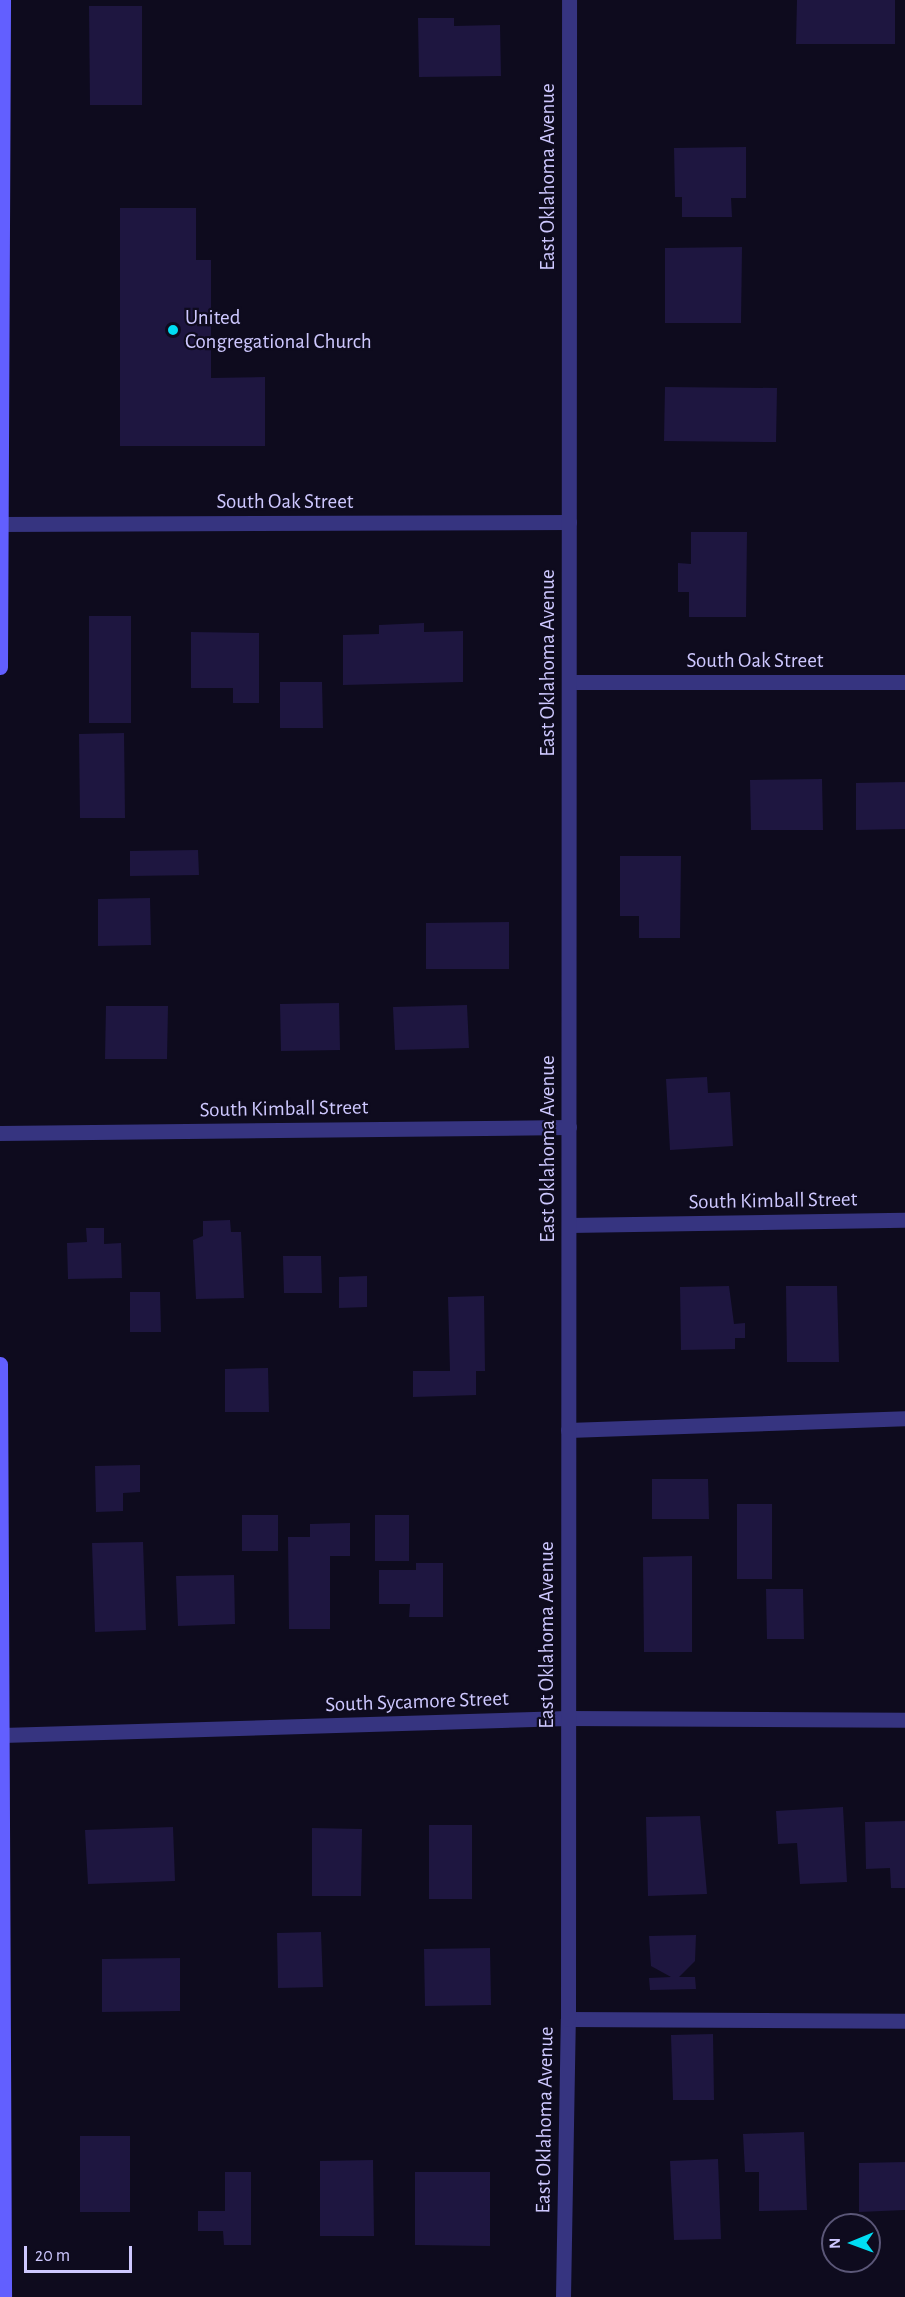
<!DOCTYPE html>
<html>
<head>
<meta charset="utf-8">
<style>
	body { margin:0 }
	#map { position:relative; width:905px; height:2297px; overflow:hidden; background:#0e0b1e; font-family:"Alegreya Sans",sans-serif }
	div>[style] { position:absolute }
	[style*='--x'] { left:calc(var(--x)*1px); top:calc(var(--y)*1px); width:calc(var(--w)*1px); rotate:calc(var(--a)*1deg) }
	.building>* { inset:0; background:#1e1640 }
	.lane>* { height:15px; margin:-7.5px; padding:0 7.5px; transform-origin:7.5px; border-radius:7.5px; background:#363480 }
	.street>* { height:15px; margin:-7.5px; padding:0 7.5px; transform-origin:7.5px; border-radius:7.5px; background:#363480 }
	.secondary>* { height:15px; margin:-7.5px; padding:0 7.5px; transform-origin:7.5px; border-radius:7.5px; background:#625fff }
	.dots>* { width:16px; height:16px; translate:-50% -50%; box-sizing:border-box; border:3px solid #0e0b1e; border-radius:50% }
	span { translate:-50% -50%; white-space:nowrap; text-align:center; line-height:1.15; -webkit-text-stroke:4.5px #0e0b1e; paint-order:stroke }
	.street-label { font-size:21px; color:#cec8ff }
	.poi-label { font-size:21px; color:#cec8ff }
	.left { translate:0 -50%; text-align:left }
	.north { position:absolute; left:821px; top:2213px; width:60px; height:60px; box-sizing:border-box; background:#0e0b1e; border:2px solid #5b5778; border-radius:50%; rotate:269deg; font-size:16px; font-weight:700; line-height:24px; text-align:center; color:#cec8ff }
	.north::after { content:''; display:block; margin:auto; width:21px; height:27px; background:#00ddf3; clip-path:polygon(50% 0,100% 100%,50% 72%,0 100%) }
	.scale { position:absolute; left:24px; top:2246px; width:108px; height:27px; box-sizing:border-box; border:3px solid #cec8ff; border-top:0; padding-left:8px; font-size:18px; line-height:21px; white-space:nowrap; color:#cec8ff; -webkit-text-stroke:4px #0e0b1e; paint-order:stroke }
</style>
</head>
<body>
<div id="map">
	<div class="building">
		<div style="clip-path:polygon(797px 0,895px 0,895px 44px,796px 44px)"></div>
		<div style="clip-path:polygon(89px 6px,142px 6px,142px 105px,90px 105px)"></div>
		<div style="clip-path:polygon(418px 18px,454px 18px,454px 26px,500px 25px,501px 76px,419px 77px)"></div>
		<div style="clip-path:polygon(746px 147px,746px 198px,731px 198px,732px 217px,682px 217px,682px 197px,675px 197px,674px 148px)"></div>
		<div style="clip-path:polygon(120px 208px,196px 208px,196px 260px,211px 260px,211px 378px,265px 377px,265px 446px,120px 446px)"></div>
		<div style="clip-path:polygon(742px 247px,741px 323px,665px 323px,665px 248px)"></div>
		<div style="clip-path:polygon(665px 387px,777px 388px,776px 442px,664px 441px)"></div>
		<div style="clip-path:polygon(691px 532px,747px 532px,746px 617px,689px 617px,689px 592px,678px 592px,678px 563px,691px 564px)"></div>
		<div style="clip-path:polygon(89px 616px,131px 616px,131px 723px,89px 723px)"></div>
		<div style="clip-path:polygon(424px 623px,424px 632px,463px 631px,463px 682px,343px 685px,343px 635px,379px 634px,379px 625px)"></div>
		<div style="clip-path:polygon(191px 632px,259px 633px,259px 703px,233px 703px,233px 688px,191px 688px)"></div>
		<div style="clip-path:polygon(280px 682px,322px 682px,323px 728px,280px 728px)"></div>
		<div style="clip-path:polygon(124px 733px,125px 818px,80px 818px,79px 734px)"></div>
		<div style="clip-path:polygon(822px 779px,823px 830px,751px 830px,750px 780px)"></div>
		<div style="clip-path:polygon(905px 782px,905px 829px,856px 830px,856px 783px)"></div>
		<div style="clip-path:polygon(198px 850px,199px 875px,130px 876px,130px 851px)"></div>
		<div style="clip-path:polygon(620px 856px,681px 856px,680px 938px,639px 938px,639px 916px,620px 916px)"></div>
		<div style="clip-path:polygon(150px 898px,151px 945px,98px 946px,98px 899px)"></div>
		<div style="clip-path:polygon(509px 922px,509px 969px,426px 969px,426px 923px)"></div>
		<div style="clip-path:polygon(339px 1003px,340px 1050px,281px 1051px,280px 1004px)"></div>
		<div style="clip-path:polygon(467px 1005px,469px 1048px,395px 1050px,393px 1007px)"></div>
		<div style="clip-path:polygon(106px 1006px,168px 1006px,167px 1059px,105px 1059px)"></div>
		<div style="clip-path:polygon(707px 1077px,708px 1093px,730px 1092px,733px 1146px,670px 1150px,666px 1079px)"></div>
		<div style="clip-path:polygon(230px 1220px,231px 1232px,241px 1232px,244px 1298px,196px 1299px,193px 1240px,203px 1236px,203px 1221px)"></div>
		<div style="clip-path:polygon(86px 1228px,104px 1228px,104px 1244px,121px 1243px,122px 1278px,68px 1279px,67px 1243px,87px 1242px)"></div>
		<div style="clip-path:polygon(283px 1256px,321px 1256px,322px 1293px,284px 1293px)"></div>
		<div style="clip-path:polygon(367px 1276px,367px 1307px,339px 1308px,339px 1277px)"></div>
		<div style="clip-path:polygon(729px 1286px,734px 1324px,745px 1323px,745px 1338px,735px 1338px,735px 1349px,681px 1350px,680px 1287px)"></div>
		<div style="clip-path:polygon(786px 1286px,837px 1286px,839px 1362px,787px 1362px)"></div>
		<div style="clip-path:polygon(130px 1292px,160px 1292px,161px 1332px,130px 1332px)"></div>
		<div style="clip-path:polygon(484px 1296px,485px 1371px,476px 1371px,476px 1395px,413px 1397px,413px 1371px,450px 1371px,448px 1297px)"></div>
		<div style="clip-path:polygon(268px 1368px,269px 1412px,225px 1412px,225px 1369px)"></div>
		<div style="clip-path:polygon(140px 1465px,140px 1492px,123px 1493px,123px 1511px,96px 1512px,95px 1466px)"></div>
		<div style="clip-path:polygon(652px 1479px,708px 1479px,709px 1519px,652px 1519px)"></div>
		<div style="clip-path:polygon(737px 1504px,772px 1504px,772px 1579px,737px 1579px)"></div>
		<div style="clip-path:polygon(242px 1515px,278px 1515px,278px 1551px,242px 1551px)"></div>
		<div style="clip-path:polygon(375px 1515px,409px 1515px,409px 1561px,375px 1561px)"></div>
		<div style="clip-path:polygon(350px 1523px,350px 1556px,330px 1556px,330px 1629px,289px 1629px,288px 1537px,310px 1537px,310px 1524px)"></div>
		<div style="clip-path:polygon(143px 1542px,146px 1630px,95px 1632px,92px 1543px)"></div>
		<div style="clip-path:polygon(692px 1556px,692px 1652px,644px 1652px,643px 1557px)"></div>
		<div style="clip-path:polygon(416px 1563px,443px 1563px,443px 1617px,409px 1617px,410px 1604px,379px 1604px,379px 1570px,416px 1570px)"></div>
		<div style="clip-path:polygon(234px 1575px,235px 1624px,178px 1626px,176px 1576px)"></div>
		<div style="clip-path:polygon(766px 1589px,803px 1589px,804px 1639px,767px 1639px)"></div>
		<div style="clip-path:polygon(843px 1807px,847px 1882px,800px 1884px,797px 1843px,778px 1844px,776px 1811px)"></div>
		<div style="clip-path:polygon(700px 1816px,707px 1894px,648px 1896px,646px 1817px)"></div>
		<div style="clip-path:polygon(905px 1821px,905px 1888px,891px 1888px,890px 1868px,866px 1869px,865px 1822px)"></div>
		<div style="clip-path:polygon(429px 1825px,472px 1825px,472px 1899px,429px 1899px)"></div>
		<div style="clip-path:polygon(173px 1827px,175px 1881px,88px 1884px,85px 1830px)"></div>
		<div style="clip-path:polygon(312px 1828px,362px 1829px,361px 1896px,312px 1896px)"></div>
		<div style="clip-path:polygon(321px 1932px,323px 1987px,278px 1988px,277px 1933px)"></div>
		<div style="clip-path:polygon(696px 1935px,695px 1961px,679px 1977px,695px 1977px,696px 1989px,650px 1990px,649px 1978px,671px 1977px,651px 1966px,649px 1936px)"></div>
		<div style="clip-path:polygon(490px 1948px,491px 2005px,425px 2006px,424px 1949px)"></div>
		<div style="clip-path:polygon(180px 1958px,180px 2011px,102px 2012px,102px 1959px)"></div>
		<div style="clip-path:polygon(713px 2034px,714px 2100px,673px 2100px,671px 2035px)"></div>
		<div style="clip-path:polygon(804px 2132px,807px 2210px,759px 2211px,759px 2172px,745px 2172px,743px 2134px)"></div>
		<div style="clip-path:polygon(80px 2136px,130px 2136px,130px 2212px,80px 2212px)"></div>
		<div style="clip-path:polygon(718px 2159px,721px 2239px,674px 2240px,670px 2161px)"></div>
		<div style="clip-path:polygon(373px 2160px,374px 2236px,320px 2236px,320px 2161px)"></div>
		<div style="clip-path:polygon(905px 2162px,905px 2210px,859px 2212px,859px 2163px)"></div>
		<div style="clip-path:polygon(225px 2172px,251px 2172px,251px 2245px,224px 2245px,223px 2231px,198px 2231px,198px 2211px,225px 2211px)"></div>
		<div style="clip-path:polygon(415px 2172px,490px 2172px,490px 2246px,415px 2245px)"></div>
	</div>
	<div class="lane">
		<div style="--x:568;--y:1430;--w:337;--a:-2"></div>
		<div style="--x:568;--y:2019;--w:337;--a:0.3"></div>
	</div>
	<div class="street">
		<div style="--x:0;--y:524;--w:569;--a:-0.2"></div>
		<div style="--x:569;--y:682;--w:336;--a:0"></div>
		<div style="--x:0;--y:1133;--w:569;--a:-0.6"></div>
		<div style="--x:569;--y:1225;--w:336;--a:-0.9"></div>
		<div style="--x:2;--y:1735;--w:566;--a:-1.72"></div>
		<div style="--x:568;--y:1718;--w:337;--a:0.3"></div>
		<div style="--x:563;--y:2297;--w:278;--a:-89"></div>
		<div style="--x:568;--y:2019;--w:2019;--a:-89.97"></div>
	</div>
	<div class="secondary">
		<div style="--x:0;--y:667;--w:667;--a:-89.74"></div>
		<div style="--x:0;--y:1364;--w:933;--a:89.75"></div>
	</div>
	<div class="dots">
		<div style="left:173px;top:330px;background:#00ddf3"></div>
	</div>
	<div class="street-label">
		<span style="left:548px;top:177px;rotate:-90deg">East Oklahoma Avenue</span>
		<span style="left:285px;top:502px">South Oak Street</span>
		<span style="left:755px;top:661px">South Oak Street</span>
		<span style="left:548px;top:663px;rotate:-90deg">East Oklahoma Avenue</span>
		<span style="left:284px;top:1109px;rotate:-1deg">South Kimball Street</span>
		<span style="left:548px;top:1149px;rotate:-90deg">East Oklahoma Avenue</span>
		<span style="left:773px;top:1201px;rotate:-1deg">South Kimball Street</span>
		<span style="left:547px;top:1635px;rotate:-90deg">East Oklahoma Avenue</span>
		<span style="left:417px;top:1702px;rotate:-2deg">South Sycamore Street</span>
		<span style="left:545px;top:2120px;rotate:-89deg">East Oklahoma Avenue</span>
	</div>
	<div class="poi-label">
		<span class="left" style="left:185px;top:330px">United<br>Congregational Church</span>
	</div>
	<div class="north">N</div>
	<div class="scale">20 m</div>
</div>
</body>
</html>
